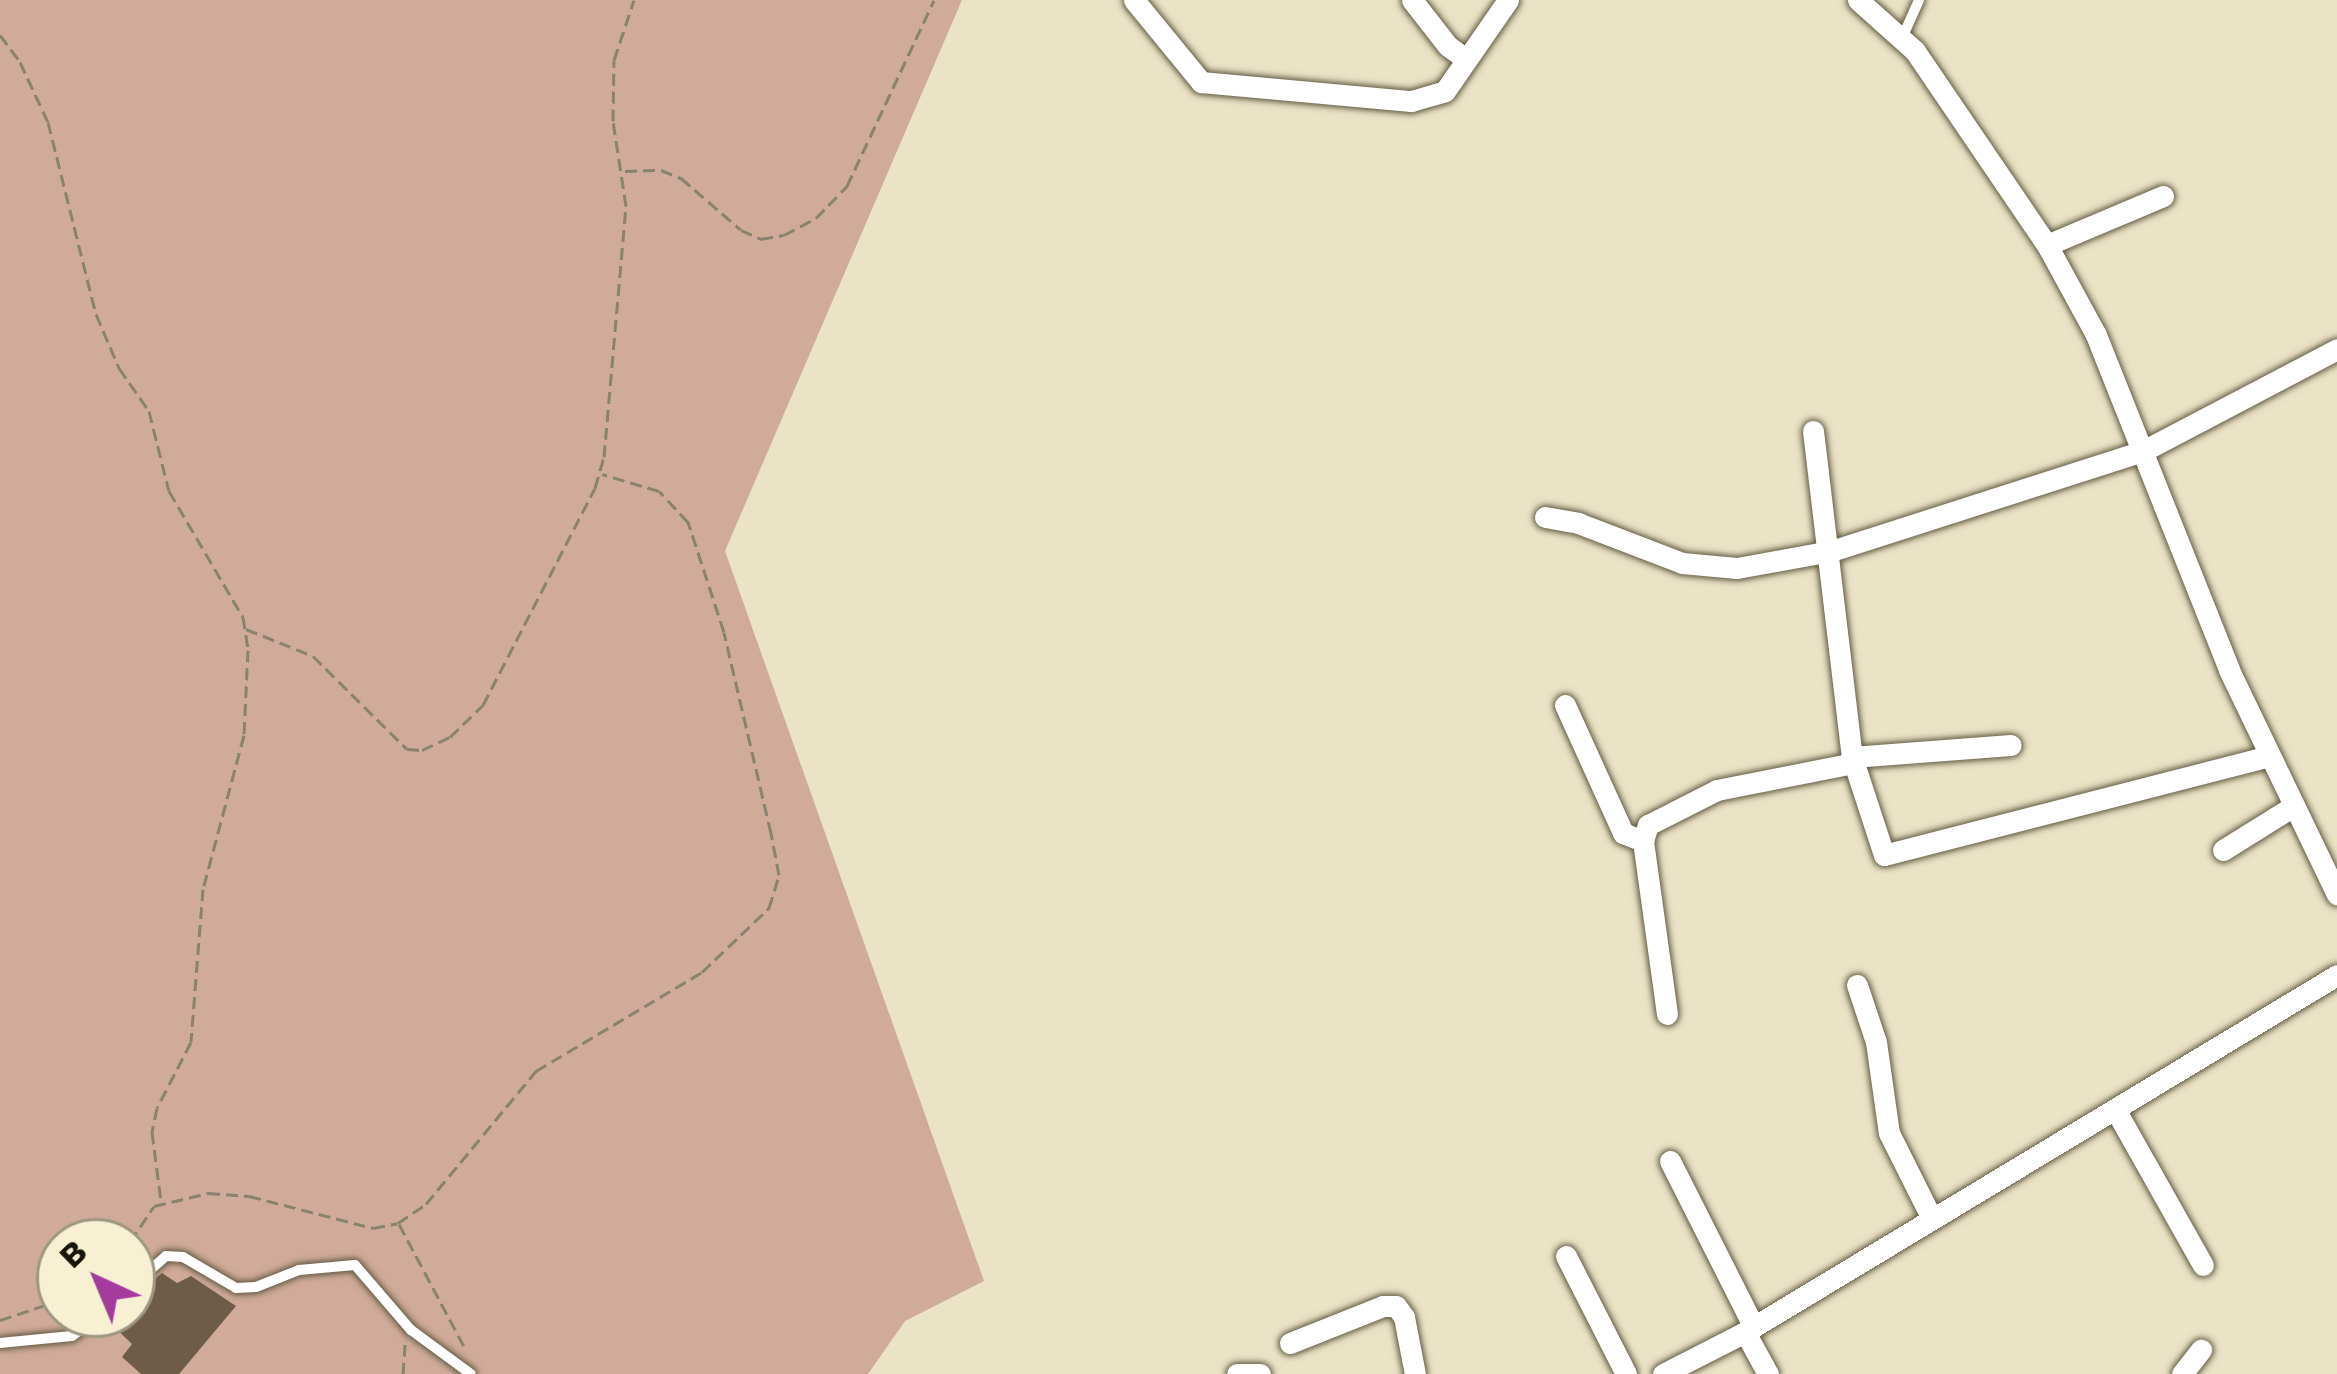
<!DOCTYPE html>
<html>
<head>
<meta charset="utf-8">
<style>
	body { margin:0 }
	#map { position:relative; width:2337px; height:1374px; overflow:hidden; background:#ebe3c6; font-family:"Work Sans",sans-serif }
	div>[style] { position:absolute }
	[style*='--x'] { left:calc(var(--x)*1px); top:calc(var(--y)*1px); width:calc(var(--w)*1px); rotate:calc(var(--a)*1deg) }
	.green>* { inset:0; background:#d1ab9a }
	.building>* { inset:0; background:#6e5c48 }
	.path>* { height:3px; margin-top:-1.5px; transform-origin:0; background:repeating-linear-gradient(90deg,#88826e 0 12px,transparent 0 18px) }
	.roads { filter:drop-shadow(0 0 3px #635c43) drop-shadow(0 0 3px #635c43) }
	.service>* { height:10px; margin:-5px; padding:0 5px; transform-origin:5px; border-radius:5px; background:#fff }
	.minor>* { height:21px; margin:-10.5px; padding:0 10.5px; transform-origin:10.5px; border-radius:10.5px; background:#fff }
	span { translate:-50% -50%; white-space:nowrap; text-align:center; line-height:1.15; -webkit-text-stroke:12px #f8f0d3; paint-order:stroke }
	.north { position:absolute; left:36px; top:1218px; width:120px; height:120px; box-sizing:border-box; background:#f8f0d3; border:3px solid #9e9883; border-radius:50%; rotate:316deg; font-size:33px; font-weight:700; line-height:48px; text-align:center; color:#17140a }
	.north::after { content:''; display:block; margin:auto; width:42px; height:54px; background:#a53b9c; clip-path:polygon(50% 0,100% 100%,50% 72%,0 100%) }
</style>
</head>
<body>
<div id="map">
	<div class="green">
		<div style="clip-path:polygon(evenodd,0 0,962px 0,725px 551px,984px 1281px,905px 1321px,868px 1374px,0 1374px,0 0,60px 1242px,132px 1242px,132px 1314px,60px 1314px,60px 1242px)"></div>
	</div>
	<div class="building">
		<div style="clip-path:polygon(162px 1273px,177px 1283px,191px 1276px,236px 1306px,179px 1374px,141px 1374px,122px 1357px,132px 1344px,111px 1324px,119px 1314px,132px 1314px,132px 1298px)"></div>
	</div>
	<div class="path">
		<div style="--x:0;--y:35;--w:34;--a:53"></div>
		<div style="--x:20;--y:62;--w:66;--a:65"></div>
		<div style="--x:48;--y:122;--w:198;--a:76"></div>
		<div style="--x:96;--y:314;--w:59;--a:66.9"></div>
		<div style="--x:119;--y:368;--w:52;--a:55.1"></div>
		<div style="--x:149;--y:411;--w:82;--a:76"></div>
		<div style="--x:169;--y:491;--w:146;--a:59.6"></div>
		<div style="--x:243;--y:617;--w:33;--a:81"></div>
		<div style="--x:248;--y:650;--w:85;--a:92.7"></div>
		<div style="--x:244;--y:735;--w:159;--a:104.9"></div>
		<div style="--x:203;--y:889;--w:153;--a:94.5"></div>
		<div style="--x:191;--y:1042;--w:74;--a:117.3"></div>
		<div style="--x:157;--y:1108;--w:25;--a:102"></div>
		<div style="--x:152;--y:1132;--w:70;--a:82.6"></div>
		<div style="--x:625;--y:171;--w:36;--a:-2"></div>
		<div style="--x:661;--y:170;--w:22;--a:22"></div>
		<div style="--x:681;--y:178;--w:79;--a:40.9"></div>
		<div style="--x:741;--y:230;--w:22;--a:24"></div>
		<div style="--x:761;--y:239;--w:23;--a:-10"></div>
		<div style="--x:784;--y:235;--w:36;--a:-28"></div>
		<div style="--x:816;--y:218;--w:45;--a:-45.9"></div>
		<div style="--x:847;--y:186;--w:205;--a:-64.9"></div>
		<div style="--x:246;--y:629;--w:72;--a:21.9"></div>
		<div style="--x:313;--y:656;--w:132;--a:44.7"></div>
		<div style="--x:407;--y:749;--w:15;--a:4"></div>
		<div style="--x:422;--y:750;--w:31;--a:-25"></div>
		<div style="--x:450;--y:737;--w:46;--a:-44.1"></div>
		<div style="--x:483;--y:705;--w:244;--a:-62.7"></div>
		<div style="--x:595;--y:488;--w:32;--a:-74"></div>
		<div style="--x:604;--y:457;--w:252;--a:-85"></div>
		<div style="--x:626;--y:206;--w:86;--a:-98.7"></div>
		<div style="--x:613;--y:121;--w:61;--a:-89.1"></div>
		<div style="--x:614;--y:60;--w:63;--a:-71.6"></div>
		<div style="--x:399;--y:1224;--w:140;--a:62"></div>
		<div style="--x:130;--y:1242;--w:43;--a:-56.3"></div>
		<div style="--x:154;--y:1206;--w:56;--a:-13.5"></div>
		<div style="--x:208;--y:1193;--w:41;--a:4.2"></div>
		<div style="--x:249;--y:1196;--w:128;--a:14.5"></div>
		<div style="--x:373;--y:1228;--w:25;--a:-11"></div>
		<div style="--x:398;--y:1223;--w:34;--a:-34"></div>
		<div style="--x:426;--y:1204;--w:173;--a:-50.4"></div>
		<div style="--x:536;--y:1071;--w:193;--a:-30.8"></div>
		<div style="--x:702;--y:972;--w:93;--a:-43.7"></div>
		<div style="--x:769;--y:908;--w:34;--a:-73"></div>
		<div style="--x:779;--y:875;--w:43;--a:-100.8"></div>
		<div style="--x:771;--y:833;--w:206;--a:-103.2"></div>
		<div style="--x:724;--y:632;--w:116;--a:-108.1"></div>
		<div style="--x:688;--y:522;--w:42;--a:-133.1"></div>
		<div style="--x:659;--y:491;--w:59;--a:-163.4"></div>
		<div style="--x:0;--y:1320;--w:63;--a:-18.4"></div>
		<div style="--x:403;--y:1374;--w:31;--a:-86"></div>
	</div>
	<div class="roads">
		<div class="service">
			<div style="--x:1903;--y:36;--w:39;--a:-66"></div>
			<div style="--x:132;--y:1286;--w:45;--a:-41.4"></div>
			<div style="--x:166;--y:1256;--w:17;--a:3"></div>
			<div style="--x:183;--y:1257;--w:61;--a:30.3"></div>
			<div style="--x:236;--y:1288;--w:20;--a:-3"></div>
			<div style="--x:256;--y:1287;--w:46;--a:-21.6"></div>
			<div style="--x:299;--y:1270;--w:56;--a:-5.1"></div>
			<div style="--x:355;--y:1265;--w:86;--a:49.3"></div>
			<div style="--x:411;--y:1330;--w:74;--a:36.3"></div>
			<div style="--x:0;--y:1343;--w:72;--a:-5.6"></div>
			<div style="--x:72;--y:1336;--w:37;--a:-36"></div>
		</div>
		<div class="minor">
			<div style="--x:1134;--y:0;--w:106;--a:50.7"></div>
			<div style="--x:1201;--y:82;--w:211;--a:5.2"></div>
			<div style="--x:1411;--y:101;--w:35;--a:-16"></div>
			<div style="--x:1445;--y:91;--w:111;--a:-55.3"></div>
			<div style="--x:1412;--y:0;--w:58;--a:52"></div>
			<div style="--x:1448;--y:46;--w:22;--a:36"></div>
			<div style="--x:1858;--y:0;--w:76;--a:41.8"></div>
			<div style="--x:1915;--y:51;--w:235;--a:55.8"></div>
			<div style="--x:2047;--y:245;--w:102;--a:61.4"></div>
			<div style="--x:2096;--y:335;--w:360;--a:68.3"></div>
			<div style="--x:2229;--y:670;--w:249;--a:64.3"></div>
			<div style="--x:2047;--y:245;--w:126;--a:-22.9"></div>
			<div style="--x:1813;--y:431;--w:328;--a:83.2"></div>
			<div style="--x:1852;--y:757;--w:103;--a:71.9"></div>
			<div style="--x:1884;--y:855;--w:398;--a:-14.4"></div>
			<div style="--x:1545;--y:517;--w:34;--a:10"></div>
			<div style="--x:1578;--y:523;--w:111;--a:21"></div>
			<div style="--x:1682;--y:563;--w:55;--a:5.2"></div>
			<div style="--x:1737;--y:568;--w:96;--a:-10.3"></div>
			<div style="--x:1831;--y:551;--w:330;--a:-17.8"></div>
			<div style="--x:2145;--y:450;--w:217;--a:-27.7"></div>
			<div style="--x:1565;--y:705;--w:141;--a:65.6"></div>
			<div style="--x:1623;--y:833;--w:22;--a:22"></div>
			<div style="--x:1852;--y:757;--w:159;--a:-4.3"></div>
			<div style="--x:2223;--y:850;--w:81;--a:-31.9"></div>
			<div style="--x:1857;--y:985;--w:60;--a:71.6"></div>
			<div style="--x:1876;--y:1042;--w:92;--a:81.9"></div>
			<div style="--x:1889;--y:1133;--w:96;--a:63.4"></div>
			<div style="--x:1667;--y:1014;--w:175;--a:-97.9"></div>
			<div style="--x:1643;--y:841;--w:17;--a:-73"></div>
			<div style="--x:1648;--y:825;--w:77;--a:-26.9"></div>
			<div style="--x:1717;--y:790;--w:139;--a:-11.2"></div>
			<div style="--x:2115;--y:1109;--w:179;--a:60.6"></div>
			<div style="--x:1670;--y:1161;--w:186;--a:63.2"></div>
			<div style="--x:1566;--y:1256;--w:132;--a:63"></div>
			<div style="--x:1745;--y:1332;--w:48;--a:61.3"></div>
			<div style="--x:1290;--y:1343;--w:100;--a:-21.7"></div>
			<div style="--x:1383;--y:1306;--w:13;--a:0"></div>
			<div style="--x:1396;--y:1306;--w:14;--a:54"></div>
			<div style="--x:1404;--y:1317;--w:58;--a:79.1"></div>
			<div style="--x:1237;--y:1374;--w:23;--a:0"></div>
			<div style="--x:1663;--y:1374;--w:92;--a:-27.1"></div>
			<div style="--x:1745;--y:1332;--w:691;--a:-31.09"></div>
			<div style="--x:2182;--y:1374;--w:31;--a:-52"></div>
		</div>
	</div>
	<div class="north">B</div>
</div>
</body>
</html>
